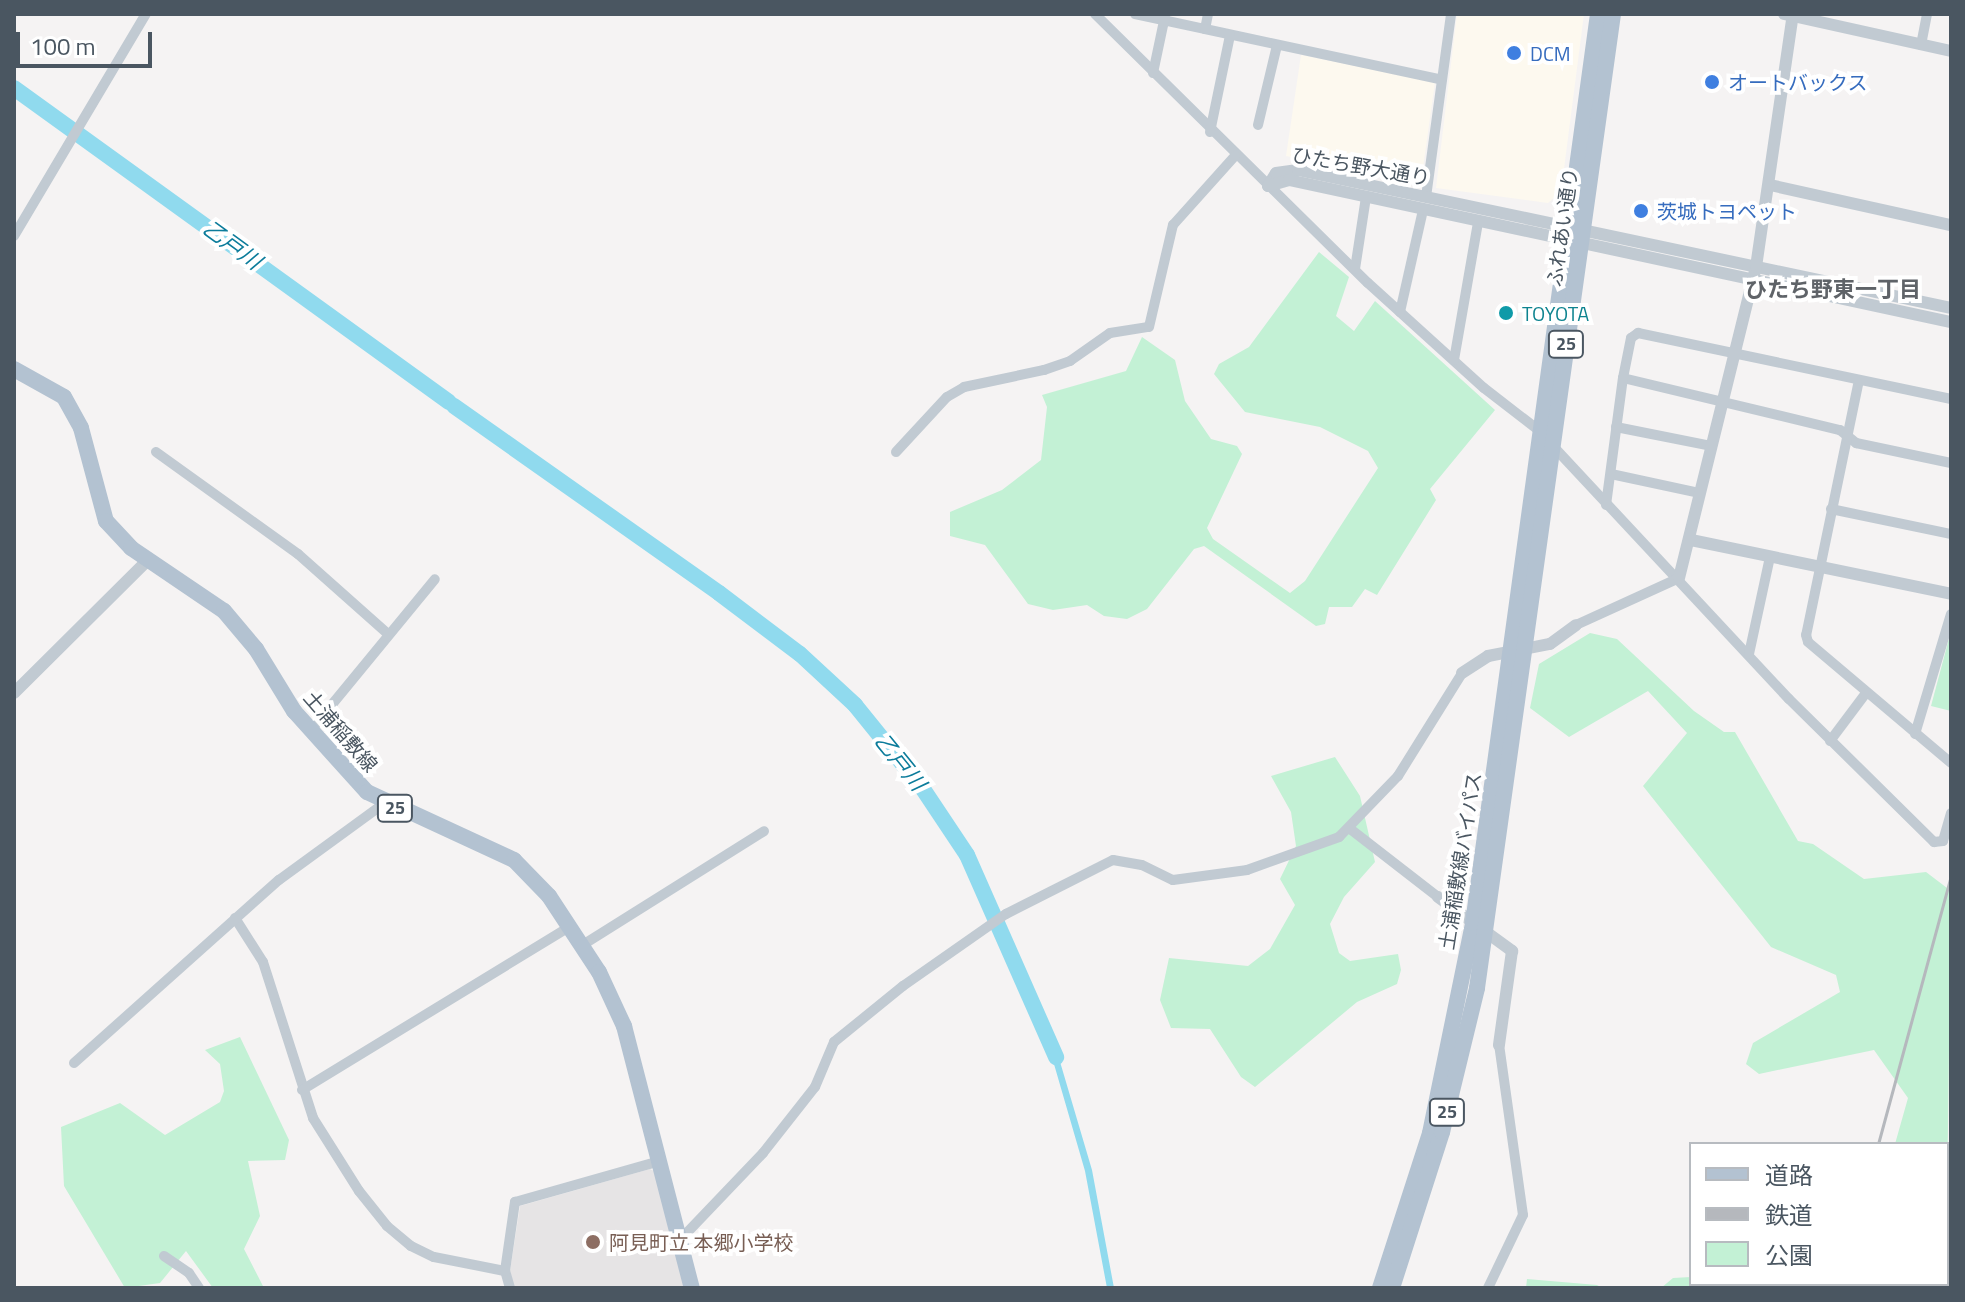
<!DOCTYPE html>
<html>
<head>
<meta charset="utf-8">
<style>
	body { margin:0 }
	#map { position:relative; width:1965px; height:1302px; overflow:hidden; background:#f5f3f3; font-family:"Titillium Web","Noto Sans JP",sans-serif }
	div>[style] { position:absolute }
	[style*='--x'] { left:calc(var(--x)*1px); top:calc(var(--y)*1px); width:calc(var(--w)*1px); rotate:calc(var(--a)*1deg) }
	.commercial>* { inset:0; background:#fdf9ef }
	.education>* { inset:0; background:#e6e4e5 }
	.green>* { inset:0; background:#c3f1d5 }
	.water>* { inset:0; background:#90daee }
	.river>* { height:16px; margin:-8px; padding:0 8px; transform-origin:8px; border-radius:8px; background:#90daee }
	.minor>* { height:10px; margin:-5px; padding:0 5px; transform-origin:5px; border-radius:5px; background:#c1cad2 }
	.tertiary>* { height:12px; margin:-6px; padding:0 6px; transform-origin:6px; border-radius:6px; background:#c1cad2 }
	.primary>* { height:16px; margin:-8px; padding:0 8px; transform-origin:8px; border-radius:8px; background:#b3c2d1 }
	.rail>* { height:3px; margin:-1.5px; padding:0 1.5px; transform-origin:1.5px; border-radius:1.5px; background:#b5b8bd }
	.dots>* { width:22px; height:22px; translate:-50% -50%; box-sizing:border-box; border:4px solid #fff; border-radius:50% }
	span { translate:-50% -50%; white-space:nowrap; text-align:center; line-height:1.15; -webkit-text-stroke:8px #fff; paint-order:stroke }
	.shield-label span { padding:2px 6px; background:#fff; border:2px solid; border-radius:6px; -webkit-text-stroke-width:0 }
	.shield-label { font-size:18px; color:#4a5661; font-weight:700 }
	.shop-label { font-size:20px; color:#366cbe }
	.left { translate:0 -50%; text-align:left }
	.street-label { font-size:20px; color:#4a5661 }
	.culture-label { font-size:20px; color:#0d838f }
	.education-label { font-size:20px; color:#785e54 }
	.water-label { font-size:22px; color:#0c7c9b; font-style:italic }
	.neighbourhood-label { font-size:22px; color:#5f6368; font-weight:700 }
	.frame { position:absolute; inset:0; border:16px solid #4a5661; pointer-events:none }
	.legend { position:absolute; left:1689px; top:1142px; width:260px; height:144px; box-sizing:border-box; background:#fff; border:2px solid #b7bbc0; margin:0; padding:10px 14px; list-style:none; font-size:24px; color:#4a5661 }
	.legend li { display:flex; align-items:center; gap:16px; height:40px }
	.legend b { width:40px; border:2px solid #b7bbc0 }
	.scale { position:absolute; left:16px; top:32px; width:136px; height:36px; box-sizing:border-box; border:4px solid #4a5661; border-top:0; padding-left:10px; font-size:24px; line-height:28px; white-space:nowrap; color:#4a5661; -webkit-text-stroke:6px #fff; paint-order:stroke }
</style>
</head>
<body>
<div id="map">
	<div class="commercial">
		<div style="clip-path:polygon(1457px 14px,1584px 14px,1561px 192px,1548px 203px,1436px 188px)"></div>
		<div style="clip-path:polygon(1301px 55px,1435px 82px,1422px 175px,1415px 182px,1286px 156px)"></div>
	</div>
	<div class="education">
		<div style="clip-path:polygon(650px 1169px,656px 1172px,685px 1288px,514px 1288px,510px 1271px,520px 1206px)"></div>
	</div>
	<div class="green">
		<div style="clip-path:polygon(1319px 252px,1349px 277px,1336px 316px,1354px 331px,1375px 301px,1495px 410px,1430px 489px,1436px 500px,1377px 595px,1365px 589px,1352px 607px,1329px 607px,1325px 624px,1316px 626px,1204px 546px,1194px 549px,1147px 609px,1127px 619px,1104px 616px,1087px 605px,1053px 610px,1028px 604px,985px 545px,950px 536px,950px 512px,1002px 490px,1041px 460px,1047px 407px,1042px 395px,1126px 371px,1142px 337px,1175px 360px,1185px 401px,1211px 439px,1237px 446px,1242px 454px,1207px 528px,1213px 539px,1290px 593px,1305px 581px,1378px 468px,1368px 451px,1320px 427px,1245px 412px,1214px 374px,1219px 364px,1249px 347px)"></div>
		<div style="clip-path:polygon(1951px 631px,1951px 711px,1931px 706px)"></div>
		<div style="clip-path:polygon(1590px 633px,1617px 639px,1694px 711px,1724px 732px,1735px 732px,1798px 841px,1813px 844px,1864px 879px,1926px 872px,1951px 891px,1947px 1207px,1947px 1144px,1895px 1144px,1908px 1098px,1874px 1050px,1759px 1074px,1746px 1064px,1753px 1043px,1840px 992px,1836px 975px,1771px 947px,1643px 786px,1687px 733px,1648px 691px,1569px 737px,1530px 708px,1539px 664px)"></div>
		<div style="clip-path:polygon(1335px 757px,1360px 796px,1375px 862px,1344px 897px,1330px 924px,1339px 953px,1350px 961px,1398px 954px,1401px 970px,1397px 984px,1357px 1002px,1255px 1087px,1241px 1077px,1210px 1029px,1171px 1028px,1160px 1000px,1169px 958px,1248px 966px,1270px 949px,1295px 905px,1280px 879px,1296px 846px,1291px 812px,1271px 776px)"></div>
		<div style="clip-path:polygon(240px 1037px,289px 1140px,285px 1160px,248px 1161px,260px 1216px,244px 1249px,264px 1288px,213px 1288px,186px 1251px,160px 1283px,125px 1288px,64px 1186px,61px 1127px,120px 1103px,165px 1135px,220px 1102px,224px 1091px,220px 1064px,205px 1050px)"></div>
		<div style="clip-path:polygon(1691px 1277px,1691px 1284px,1928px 1284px,1661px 1288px,1673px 1278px)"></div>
		<div style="clip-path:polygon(1527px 1279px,1597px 1285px,1602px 1288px,1526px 1288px)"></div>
	</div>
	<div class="water">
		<div style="clip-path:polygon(1053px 1038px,1092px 1170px,1114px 1288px,1107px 1288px,1085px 1171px,1047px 1040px)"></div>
	</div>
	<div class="river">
		<div style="--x:14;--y:88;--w:536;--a:35.82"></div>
		<div style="--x:454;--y:406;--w:324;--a:35.2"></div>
		<div style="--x:719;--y:593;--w:101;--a:37"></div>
		<div style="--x:800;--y:654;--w:75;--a:42.8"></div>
		<div style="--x:855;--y:705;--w:108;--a:51"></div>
		<div style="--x:923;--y:789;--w:79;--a:56.3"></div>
		<div style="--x:967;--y:855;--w:221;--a:66.2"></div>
	</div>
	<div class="minor">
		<div style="--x:1095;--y:14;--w:383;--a:44.6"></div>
		<div style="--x:1368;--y:283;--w:156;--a:42.2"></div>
		<div style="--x:1484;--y:388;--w:72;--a:37.7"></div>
		<div style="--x:1135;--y:14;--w:72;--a:12.1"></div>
		<div style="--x:1208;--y:14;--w:15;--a:101"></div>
		<div style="--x:1205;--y:29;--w:242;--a:12.1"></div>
		<div style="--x:1921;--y:45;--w:32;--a:-79"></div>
		<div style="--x:1153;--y:73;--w:58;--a:-78.1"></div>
		<div style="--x:1258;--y:125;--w:82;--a:-76.6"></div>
		<div style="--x:1210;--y:132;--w:99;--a:-78.3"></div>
		<div style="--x:1426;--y:197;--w:185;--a:-82.2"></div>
		<div style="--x:14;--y:236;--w:258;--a:-59.3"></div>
		<div style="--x:1355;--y:269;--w:73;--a:-81.3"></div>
		<div style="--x:1400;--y:312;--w:105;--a:-77.3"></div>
		<div style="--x:1454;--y:360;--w:139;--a:-80.1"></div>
		<div style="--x:1623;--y:378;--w:223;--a:13.5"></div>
		<div style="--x:1840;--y:430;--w:21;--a:39"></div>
		<div style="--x:1856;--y:443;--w:97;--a:11.9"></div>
		<div style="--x:1859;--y:380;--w:260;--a:101.7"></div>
		<div style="--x:1806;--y:635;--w:7;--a:74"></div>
		<div style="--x:1808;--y:642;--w:187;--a:40.2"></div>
		<div style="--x:1616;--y:427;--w:98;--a:11.2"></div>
		<div style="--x:1552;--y:445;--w:347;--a:47"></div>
		<div style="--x:1789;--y:699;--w:204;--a:44.6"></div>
		<div style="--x:1934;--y:842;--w:9;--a:-6"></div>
		<div style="--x:1943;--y:841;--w:29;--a:-74"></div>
		<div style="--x:156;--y:452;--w:175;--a:35.7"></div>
		<div style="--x:298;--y:554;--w:120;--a:41.6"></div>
		<div style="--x:896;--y:452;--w:75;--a:-47.2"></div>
		<div style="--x:947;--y:397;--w:20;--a:-30"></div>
		<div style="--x:964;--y:387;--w:82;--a:-12"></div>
		<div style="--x:1044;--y:370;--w:28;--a:-19"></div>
		<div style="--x:1070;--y:361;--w:49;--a:-35"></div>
		<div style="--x:1110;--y:333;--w:39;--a:-9"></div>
		<div style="--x:1149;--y:327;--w:105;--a:-76.8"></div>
		<div style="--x:1173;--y:225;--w:93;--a:-48.1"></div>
		<div style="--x:1611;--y:474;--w:91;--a:12.1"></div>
		<div style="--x:1606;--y:505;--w:128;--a:-82.4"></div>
		<div style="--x:1623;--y:378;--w:41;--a:-78.7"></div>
		<div style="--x:1631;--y:338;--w:9;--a:-36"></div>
		<div style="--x:1638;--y:333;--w:320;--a:11.9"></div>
		<div style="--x:1831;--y:509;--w:123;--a:11.8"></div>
		<div style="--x:1576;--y:625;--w:113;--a:-24.5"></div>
		<div style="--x:1749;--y:654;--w:99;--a:-77.8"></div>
		<div style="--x:311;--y:730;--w:195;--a:-50.6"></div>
		<div style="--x:1915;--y:734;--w:125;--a:-73.3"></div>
		<div style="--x:1830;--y:741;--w:60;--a:-53.1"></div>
		<div style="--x:1349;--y:828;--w:113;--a:37.8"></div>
		<div style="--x:235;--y:918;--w:52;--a:57.5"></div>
		<div style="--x:263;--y:962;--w:164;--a:72.2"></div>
		<div style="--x:313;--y:1118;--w:86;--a:57.8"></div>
		<div style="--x:359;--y:1191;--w:45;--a:51.3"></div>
		<div style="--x:387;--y:1226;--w:31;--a:40"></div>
		<div style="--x:411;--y:1246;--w:25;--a:26"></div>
		<div style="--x:434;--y:1257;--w:72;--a:11.2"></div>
		<div style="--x:581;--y:946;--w:216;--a:-32.1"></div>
		<div style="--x:74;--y:1063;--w:275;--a:-41.8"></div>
		<div style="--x:279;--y:880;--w:132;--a:-36.1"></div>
		<div style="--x:302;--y:1090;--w:313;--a:-31.4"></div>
		<div style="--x:679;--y:1241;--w:122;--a:-46.3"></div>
		<div style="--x:763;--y:1153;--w:84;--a:-51.8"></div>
		<div style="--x:815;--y:1087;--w:49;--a:-67.1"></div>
		<div style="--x:834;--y:1042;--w:89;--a:-39.1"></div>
		<div style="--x:903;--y:986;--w:126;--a:-35"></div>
		<div style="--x:1006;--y:914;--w:120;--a:-26.8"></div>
		<div style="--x:1113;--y:860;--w:29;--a:10"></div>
		<div style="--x:1142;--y:865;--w:34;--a:26"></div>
		<div style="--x:1173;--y:880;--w:75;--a:-7.7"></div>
		<div style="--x:1247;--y:870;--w:98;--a:-19.7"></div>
		<div style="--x:1339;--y:837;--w:85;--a:-46"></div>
		<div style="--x:1398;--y:776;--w:121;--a:-58.1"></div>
		<div style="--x:164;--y:1256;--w:30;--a:34"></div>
		<div style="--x:189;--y:1273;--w:18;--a:56"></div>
		<div style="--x:510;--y:1288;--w:18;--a:-106"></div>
		<div style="--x:505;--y:1271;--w:70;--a:-81.8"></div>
		<div style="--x:515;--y:1202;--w:151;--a:-15.8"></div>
		<div style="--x:1488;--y:1288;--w:81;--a:-64.4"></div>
		<div style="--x:1523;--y:1215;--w:172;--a:-98"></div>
	</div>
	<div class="tertiary">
		<div style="--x:1784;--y:14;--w:171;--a:12.5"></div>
		<div style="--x:1770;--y:185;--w:185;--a:12.5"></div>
		<div style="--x:1268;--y:186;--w:15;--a:-58"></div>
		<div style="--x:1276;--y:173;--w:22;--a:-8"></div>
		<div style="--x:1298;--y:170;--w:667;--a:11.93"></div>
		<div style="--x:1268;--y:186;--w:22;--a:-16"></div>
		<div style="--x:1289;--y:180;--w:677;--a:12.11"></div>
		<div style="--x:1691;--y:540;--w:266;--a:11.7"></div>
		<div style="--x:1679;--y:578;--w:320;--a:-76.1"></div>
		<div style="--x:1756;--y:267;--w:256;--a:-81.7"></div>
		<div style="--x:1462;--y:673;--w:31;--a:-33"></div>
		<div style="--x:1488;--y:656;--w:63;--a:-11"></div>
		<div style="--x:1550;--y:644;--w:32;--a:-36"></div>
		<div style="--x:14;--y:693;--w:189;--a:-44.8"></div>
		<div style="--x:1438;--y:897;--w:92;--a:36.1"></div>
		<div style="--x:1512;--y:951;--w:95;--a:97.9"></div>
	</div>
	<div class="primary">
		<div style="--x:14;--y:369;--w:57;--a:29.2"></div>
		<div style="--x:64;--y:397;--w:35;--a:61"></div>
		<div style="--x:81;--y:428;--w:96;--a:75"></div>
		<div style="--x:106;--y:521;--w:37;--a:47"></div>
		<div style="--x:131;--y:548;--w:112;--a:34.1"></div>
		<div style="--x:224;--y:611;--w:50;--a:49.9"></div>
		<div style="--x:256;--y:649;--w:73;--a:58.5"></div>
		<div style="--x:294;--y:711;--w:109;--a:48"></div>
		<div style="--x:367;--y:792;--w:162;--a:24.8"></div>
		<div style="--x:514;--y:860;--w:50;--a:45.8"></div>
		<div style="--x:549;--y:896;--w:91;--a:56.7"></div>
		<div style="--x:599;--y:972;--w:60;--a:65.2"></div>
		<div style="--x:624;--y:1026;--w:271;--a:75.5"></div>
		<div style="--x:1380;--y:1288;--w:163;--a:-72.1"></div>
		<div style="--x:1430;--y:1133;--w:214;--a:-78.4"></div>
		<div style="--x:1473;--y:923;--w:918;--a:-82.17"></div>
		<div style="--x:1392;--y:1288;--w:164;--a:-72.2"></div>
		<div style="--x:1442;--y:1132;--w:148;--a:-76.3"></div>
		<div style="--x:1477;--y:988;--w:983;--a:-82.05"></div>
	</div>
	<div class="rail">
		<div style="--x:1878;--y:1144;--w:278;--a:-74.8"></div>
		<div style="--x:1844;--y:1288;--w:4;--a:-76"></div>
	</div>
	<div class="dots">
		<div style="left:1514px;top:53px;background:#3f7fe0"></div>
		<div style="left:1712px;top:82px;background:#3f7fe0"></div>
		<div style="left:1641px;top:211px;background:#3f7fe0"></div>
		<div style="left:1506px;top:313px;background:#0f9aa8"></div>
		<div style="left:593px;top:1242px;background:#8d6e63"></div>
	</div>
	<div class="shield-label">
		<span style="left:1566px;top:344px">25</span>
		<span style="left:395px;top:808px">25</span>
		<span style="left:1447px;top:1112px">25</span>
	</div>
	<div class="shop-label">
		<span class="left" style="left:1530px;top:53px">DCM</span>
		<span class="left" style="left:1728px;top:82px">オートバックス</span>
		<span class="left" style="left:1657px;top:211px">茨城トヨペット</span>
	</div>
	<div class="street-label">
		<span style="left:1361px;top:166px;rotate:10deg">ひたち野大通り</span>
		<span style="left:1562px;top:227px;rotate:-82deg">ふれあい通り</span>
		<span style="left:341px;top:731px;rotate:49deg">土浦稲敷線</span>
		<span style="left:1460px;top:861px;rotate:-81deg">土浦稲敷線バイパス</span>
	</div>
	<div class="culture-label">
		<span class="left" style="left:1522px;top:313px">TOYOTA</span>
	</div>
	<div class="education-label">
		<span class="left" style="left:609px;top:1242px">阿見町立 本郷小学校</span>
	</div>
	<div class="water-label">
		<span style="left:232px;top:245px;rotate:36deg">乙戸川</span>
		<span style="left:900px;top:762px;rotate:51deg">乙戸川</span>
	</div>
	<div class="neighbourhood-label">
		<span style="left:1833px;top:290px">ひたち野東一丁目</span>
	</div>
	<div class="frame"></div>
	<ul class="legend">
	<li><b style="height:10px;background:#b3c2d1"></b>道路</li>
	<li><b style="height:10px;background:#b5b8bd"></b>鉄道</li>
	<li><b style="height:22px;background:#c3f1d5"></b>公園</li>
	</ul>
	<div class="scale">100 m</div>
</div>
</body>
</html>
